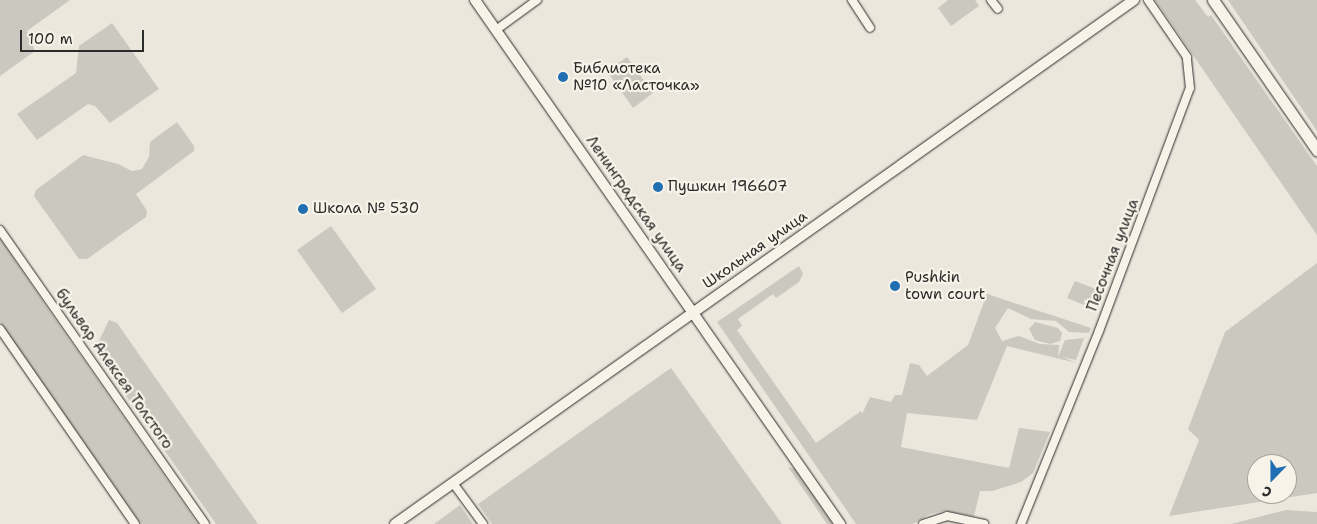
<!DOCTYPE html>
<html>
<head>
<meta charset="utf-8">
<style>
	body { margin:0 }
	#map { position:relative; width:1317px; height:524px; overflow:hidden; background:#ebe7dd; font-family:"Shantell Sans",sans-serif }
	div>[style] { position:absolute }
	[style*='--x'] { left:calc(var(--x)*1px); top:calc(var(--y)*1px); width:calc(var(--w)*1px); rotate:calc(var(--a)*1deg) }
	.green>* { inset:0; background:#cbc8bf }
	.roads { filter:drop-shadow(0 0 1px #2b2b2b) drop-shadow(0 0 1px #2b2b2b) }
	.minor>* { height:8px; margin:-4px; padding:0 4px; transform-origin:4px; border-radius:4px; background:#f7f3e8 }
	.tertiary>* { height:10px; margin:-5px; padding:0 5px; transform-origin:5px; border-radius:5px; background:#f7f3e8 }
	.secondary>* { height:11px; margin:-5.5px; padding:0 5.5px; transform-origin:5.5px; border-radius:5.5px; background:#f7f3e8 }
	.dots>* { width:14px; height:14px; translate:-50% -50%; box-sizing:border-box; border:2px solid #f7f3e8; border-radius:50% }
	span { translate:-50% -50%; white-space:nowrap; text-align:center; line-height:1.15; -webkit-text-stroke:4.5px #f7f3e8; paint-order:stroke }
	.poi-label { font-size:15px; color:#2b2b2b }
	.left { translate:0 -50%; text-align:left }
	.street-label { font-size:15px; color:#2b2b2b }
	.north { position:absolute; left:1247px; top:454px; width:50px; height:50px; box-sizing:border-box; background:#f7f3e8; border:1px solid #a5a39c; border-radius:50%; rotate:202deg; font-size:14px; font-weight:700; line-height:20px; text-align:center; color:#2b2b2b }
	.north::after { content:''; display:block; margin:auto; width:18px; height:22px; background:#1f6fb2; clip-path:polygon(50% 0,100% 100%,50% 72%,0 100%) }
	.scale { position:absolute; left:20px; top:30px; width:124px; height:22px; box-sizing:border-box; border:2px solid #2b2b2b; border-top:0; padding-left:6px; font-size:15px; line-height:18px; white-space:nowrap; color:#2b2b2b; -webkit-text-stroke:4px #f7f3e8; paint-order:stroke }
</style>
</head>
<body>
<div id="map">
	<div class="green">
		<div style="clip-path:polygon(0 0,70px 0,27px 31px,35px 51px,0 76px)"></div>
		<div style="clip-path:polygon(948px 0,975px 0,979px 6px,951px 26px,938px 8px)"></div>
		<div style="clip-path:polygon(1155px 0,1195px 0,1208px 17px,1211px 15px,1317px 166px,1317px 235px)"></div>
		<div style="clip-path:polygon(1228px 0,1317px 0,1317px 131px)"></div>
		<div style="clip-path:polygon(112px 23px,159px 89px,110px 123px,95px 106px,88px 104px,37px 140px,17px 114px,76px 73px,79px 46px)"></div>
		<div style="clip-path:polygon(627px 57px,653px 93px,633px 108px,607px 71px)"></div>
		<div style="clip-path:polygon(177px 122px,194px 146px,194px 151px,136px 194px,147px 211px,146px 217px,87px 259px,79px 259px,34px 196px,36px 190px,83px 155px,118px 164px,132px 171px,142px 169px,149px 157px,150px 142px)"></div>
		<div style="clip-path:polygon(331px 226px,376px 289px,342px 313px,297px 250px)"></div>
		<div style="clip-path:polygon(0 239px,55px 319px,198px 524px,141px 524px,0 322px)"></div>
		<div style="clip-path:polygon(evenodd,1317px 263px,1317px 493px,1169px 516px,1199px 440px,1188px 429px,1225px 332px,1317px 263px,1257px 464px,1287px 464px,1287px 494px,1257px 494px,1257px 464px)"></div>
		<div style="clip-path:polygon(799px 266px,803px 274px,799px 282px,776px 298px,773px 294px,738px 319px,742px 326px,737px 330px,816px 443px,861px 411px,862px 414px,870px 397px,891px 402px,895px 395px,902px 395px,910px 363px,919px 365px,927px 376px,968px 345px,987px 294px,1091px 328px,1089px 333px,1069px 332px,1056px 321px,1031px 319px,1008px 308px,995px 328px,1002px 341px,1019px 336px,1040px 344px,1059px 345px,1058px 357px,1065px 340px,1084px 338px,1076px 360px,1062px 357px,1077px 363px,1007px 346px,977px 420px,907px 413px,901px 447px,1009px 468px,1019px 428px,1050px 432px,1033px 473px,1021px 482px,992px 491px,980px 491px,974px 516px,944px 511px,930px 514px,913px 524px,856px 524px,717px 322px)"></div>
		<div style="clip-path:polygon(1075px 281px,1101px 291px,1094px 309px,1067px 298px)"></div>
		<div style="clip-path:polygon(109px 320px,117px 323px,258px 524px,216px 524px,97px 354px,96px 347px)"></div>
		<div style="clip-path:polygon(1035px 322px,1058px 328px,1062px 333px,1060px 341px,1050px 344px,1035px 340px,1029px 329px)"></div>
		<div style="clip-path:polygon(671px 368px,782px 524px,492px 524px,478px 504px)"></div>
		<div style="clip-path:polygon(788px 467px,795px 469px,833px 524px,827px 524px)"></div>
		<div style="clip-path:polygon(460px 505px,473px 524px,434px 524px)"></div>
		<div style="clip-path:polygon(1286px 510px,1317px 512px,1317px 524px,1231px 524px)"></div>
	</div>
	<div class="roads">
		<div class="minor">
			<div style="--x:852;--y:0;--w:33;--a:57"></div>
			<div style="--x:991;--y:0;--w:11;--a:52"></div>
			<div style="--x:496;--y:30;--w:51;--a:-36.2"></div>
			<div style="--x:0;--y:230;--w:358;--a:55.1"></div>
			<div style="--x:0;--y:329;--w:237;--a:55.3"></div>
			<div style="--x:453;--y:483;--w:51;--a:53.8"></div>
			<div style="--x:923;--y:524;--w:25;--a:-18"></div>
			<div style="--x:947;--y:516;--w:38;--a:12"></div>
			<div style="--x:1021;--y:524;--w:208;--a:-68"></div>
			<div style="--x:1099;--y:331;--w:259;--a:-69.5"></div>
			<div style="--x:1190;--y:88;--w:31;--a:-96"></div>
			<div style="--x:1187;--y:57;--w:69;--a:-124.4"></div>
		</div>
		<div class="tertiary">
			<div style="--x:475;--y:0;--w:639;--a:55.14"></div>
			<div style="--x:395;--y:524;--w:906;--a:-35.34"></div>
		</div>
		<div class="secondary">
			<div style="--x:1213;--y:0;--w:183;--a:55.3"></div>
		</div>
	</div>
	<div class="dots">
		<div style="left:563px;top:77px;background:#1f6fb2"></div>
		<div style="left:658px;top:187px;background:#1f6fb2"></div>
		<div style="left:303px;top:209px;background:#1f6fb2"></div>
		<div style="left:895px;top:286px;background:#1f6fb2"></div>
	</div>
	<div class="poi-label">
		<span class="left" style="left:573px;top:77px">Библиотека<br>№10 «Ласточка»</span>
		<span class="left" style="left:668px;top:187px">Пушкин 196607</span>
		<span class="left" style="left:313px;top:209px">Школа № 530</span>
		<span class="left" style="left:905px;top:286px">Pushkin<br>town court</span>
	</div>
	<div class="street-label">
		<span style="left:636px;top:204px;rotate:55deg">Ленинградская улица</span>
		<span style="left:755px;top:250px;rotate:-35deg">Школьная улица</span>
		<span style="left:1113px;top:255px;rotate:-69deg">Песочная улица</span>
		<span style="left:114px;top:369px;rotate:55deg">бульвар Алексея Толстого</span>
	</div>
	<div class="north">С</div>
	<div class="scale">100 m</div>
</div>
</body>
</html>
